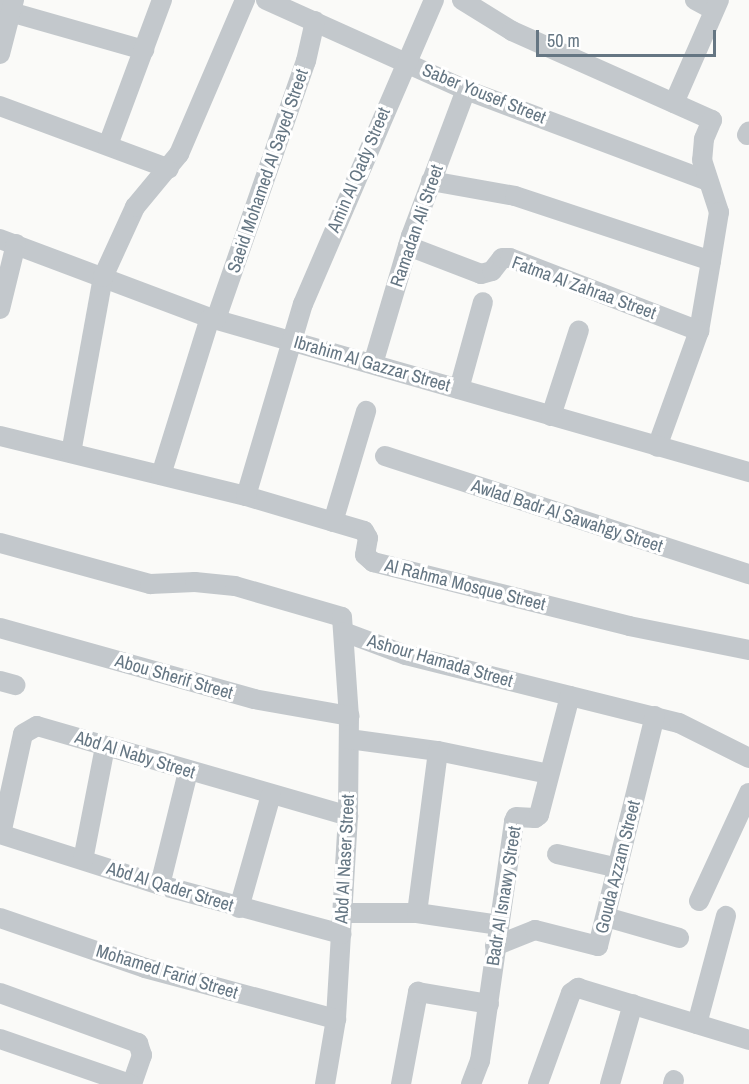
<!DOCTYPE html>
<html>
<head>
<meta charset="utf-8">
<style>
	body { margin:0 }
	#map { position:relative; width:749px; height:1084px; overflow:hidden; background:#fafaf8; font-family:"Archivo Narrow",sans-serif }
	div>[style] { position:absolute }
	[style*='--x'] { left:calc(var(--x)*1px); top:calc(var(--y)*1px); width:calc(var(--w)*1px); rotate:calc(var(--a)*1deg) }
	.minor>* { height:20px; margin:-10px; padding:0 10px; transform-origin:10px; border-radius:10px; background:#c3c8cc }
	span { translate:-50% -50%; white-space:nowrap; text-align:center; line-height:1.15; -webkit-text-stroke:6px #fff; paint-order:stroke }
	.street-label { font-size:18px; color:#657683 }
	.scale { position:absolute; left:536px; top:30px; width:180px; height:27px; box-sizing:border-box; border:3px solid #657683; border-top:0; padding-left:8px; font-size:18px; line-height:21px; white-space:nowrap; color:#657683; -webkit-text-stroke:4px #fff; paint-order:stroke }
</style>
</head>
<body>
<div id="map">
	<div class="minor">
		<div style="--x:266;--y:0;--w:219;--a:24.2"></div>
		<div style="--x:466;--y:90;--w:256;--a:20.6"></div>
		<div style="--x:462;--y:0;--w:59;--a:31.8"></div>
		<div style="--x:512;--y:31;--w:219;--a:24"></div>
		<div style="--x:712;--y:120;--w:21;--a:113"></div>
		<div style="--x:704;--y:139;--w:21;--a:95"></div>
		<div style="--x:702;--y:160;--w:55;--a:71.9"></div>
		<div style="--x:719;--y:212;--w:50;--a:99.3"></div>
		<div style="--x:711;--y:261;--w:71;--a:99.7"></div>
		<div style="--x:699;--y:331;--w:123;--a:109.9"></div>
		<div style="--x:695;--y:0;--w:21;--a:28"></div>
		<div style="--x:0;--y:9;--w:150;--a:15.9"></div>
		<div style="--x:0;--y:54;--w:56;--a:-75.5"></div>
		<div style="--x:674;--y:103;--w:112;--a:-66.4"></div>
		<div style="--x:0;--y:106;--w:180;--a:20.4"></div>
		<div style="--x:747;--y:135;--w:4;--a:-63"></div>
		<div style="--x:108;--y:145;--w:155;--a:-69.6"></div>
		<div style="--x:431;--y:181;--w:85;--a:10.1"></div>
		<div style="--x:515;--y:196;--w:206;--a:18.3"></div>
		<div style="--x:0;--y:239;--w:224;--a:20.6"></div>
		<div style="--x:210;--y:318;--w:561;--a:15.95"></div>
		<div style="--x:408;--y:246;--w:78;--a:21"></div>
		<div style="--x:481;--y:274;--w:11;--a:-15"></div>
		<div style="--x:492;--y:271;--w:16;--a:-52"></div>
		<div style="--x:502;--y:258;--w:8;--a:0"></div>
		<div style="--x:510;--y:258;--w:203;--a:21.1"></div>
		<div style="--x:0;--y:309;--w:67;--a:-76.2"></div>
		<div style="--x:216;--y:319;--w:273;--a:-70.8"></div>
		<div style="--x:306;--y:61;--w:41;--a:-77.3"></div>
		<div style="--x:373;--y:364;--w:134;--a:-73.5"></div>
		<div style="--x:411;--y:236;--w:156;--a:-69.4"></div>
		<div style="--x:459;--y:389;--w:90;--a:-74.6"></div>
		<div style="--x:551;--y:416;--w:90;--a:-72"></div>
		<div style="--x:0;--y:436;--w:253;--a:13.7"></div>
		<div style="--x:246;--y:496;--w:123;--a:16.5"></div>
		<div style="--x:364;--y:531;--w:8;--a:60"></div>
		<div style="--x:368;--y:538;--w:17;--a:100"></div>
		<div style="--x:365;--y:555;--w:11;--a:41"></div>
		<div style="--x:373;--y:562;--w:264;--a:14"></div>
		<div style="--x:629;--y:626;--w:122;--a:11.3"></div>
		<div style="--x:71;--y:453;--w:179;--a:-79.7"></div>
		<div style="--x:103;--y:277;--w:77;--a:-65.4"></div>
		<div style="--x:135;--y:207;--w:69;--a:-50.3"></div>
		<div style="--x:179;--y:154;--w:168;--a:-66.8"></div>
		<div style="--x:385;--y:456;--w:383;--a:18"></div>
		<div style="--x:161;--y:475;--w:164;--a:-72.7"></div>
		<div style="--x:246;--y:496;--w:200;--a:-73.5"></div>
		<div style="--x:303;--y:304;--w:331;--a:-66.7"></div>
		<div style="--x:333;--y:522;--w:116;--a:-73.4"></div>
		<div style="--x:0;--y:543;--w:156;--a:15.3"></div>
		<div style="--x:150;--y:584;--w:45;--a:-2.5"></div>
		<div style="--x:195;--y:582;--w:40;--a:5.7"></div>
		<div style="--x:235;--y:586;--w:111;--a:16.2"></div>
		<div style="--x:342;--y:617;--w:99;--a:86"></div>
		<div style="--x:349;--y:716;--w:100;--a:90.6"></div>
		<div style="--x:348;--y:816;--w:203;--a:93.4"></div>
		<div style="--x:336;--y:1019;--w:66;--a:99.6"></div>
		<div style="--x:0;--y:628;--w:264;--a:15.6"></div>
		<div style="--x:254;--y:699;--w:97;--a:10.1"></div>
		<div style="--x:344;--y:632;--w:66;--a:20.4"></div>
		<div style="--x:406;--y:655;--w:281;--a:14"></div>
		<div style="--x:679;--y:723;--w:78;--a:26.6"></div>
		<div style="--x:0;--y:681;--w:16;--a:15"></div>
		<div style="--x:349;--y:739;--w:90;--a:7.7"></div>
		<div style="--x:438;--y:751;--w:113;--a:11.7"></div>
		<div style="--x:0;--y:834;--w:168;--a:17.7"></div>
		<div style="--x:160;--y:885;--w:188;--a:15.1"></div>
		<div style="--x:1;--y:834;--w:102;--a:-77.6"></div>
		<div style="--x:23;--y:734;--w:16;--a:-30"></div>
		<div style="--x:37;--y:726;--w:324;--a:16.1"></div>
		<div style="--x:557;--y:854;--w:63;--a:12.9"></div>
		<div style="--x:83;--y:860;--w:115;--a:-79"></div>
		<div style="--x:160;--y:885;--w:116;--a:-76.1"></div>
		<div style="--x:699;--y:901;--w:119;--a:-65.2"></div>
		<div style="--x:239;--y:908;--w:117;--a:-74.2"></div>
		<div style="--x:343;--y:913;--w:74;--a:0"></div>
		<div style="--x:417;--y:913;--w:83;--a:8.3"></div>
		<div style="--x:417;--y:913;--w:163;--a:-82.6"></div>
		<div style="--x:606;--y:917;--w:76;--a:16"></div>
		<div style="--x:0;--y:918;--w:153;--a:19"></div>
		<div style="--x:145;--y:968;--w:198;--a:15"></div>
		<div style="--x:495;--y:946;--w:43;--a:-21.8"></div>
		<div style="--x:535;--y:930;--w:65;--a:14.3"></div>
		<div style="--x:598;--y:946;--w:237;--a:-76.1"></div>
		<div style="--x:0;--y:993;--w:147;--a:19.9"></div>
		<div style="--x:138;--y:1043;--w:13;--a:72"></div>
		<div style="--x:142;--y:1055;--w:31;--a:109"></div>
		<div style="--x:697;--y:1024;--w:112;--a:-75"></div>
		<div style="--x:0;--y:1039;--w:138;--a:19.1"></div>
		<div style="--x:401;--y:1084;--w:94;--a:-79.5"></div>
		<div style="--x:418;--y:992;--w:72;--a:9.6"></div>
		<div style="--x:471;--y:1084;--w:25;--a:-69"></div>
		<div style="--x:480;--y:1061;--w:242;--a:-81.9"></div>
		<div style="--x:514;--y:821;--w:4;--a:-63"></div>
		<div style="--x:516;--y:817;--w:19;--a:3"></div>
		<div style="--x:535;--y:818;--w:5;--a:-37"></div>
		<div style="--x:539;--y:815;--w:123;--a:-75.4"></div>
		<div style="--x:538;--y:1084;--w:97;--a:-70.1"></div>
		<div style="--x:571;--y:993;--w:9;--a:-36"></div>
		<div style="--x:578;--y:988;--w:179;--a:16.9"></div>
		<div style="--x:610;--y:1084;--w:83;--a:-74"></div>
		<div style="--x:673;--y:1084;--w:4;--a:-76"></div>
	</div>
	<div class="street-label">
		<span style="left:484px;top:94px;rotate:22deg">Saber Yousef Street</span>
		<span style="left:359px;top:170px;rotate:-67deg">Amin Al Qady Street</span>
		<span style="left:268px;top:171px;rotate:-71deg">Saeid Mohamed Al Sayed Street</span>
		<span style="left:417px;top:226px;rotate:-71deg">Ramadan Ali Street</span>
		<span style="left:584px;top:288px;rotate:20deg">Fatma Al Zahraa Street</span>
		<span style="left:372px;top:364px;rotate:16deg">Ibrahim Al Gazzar Street</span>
		<span style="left:567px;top:516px;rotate:18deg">Awlad Badr Al Sawahgy Street</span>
		<span style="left:465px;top:585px;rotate:14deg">Al Rahma Mosque Street</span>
		<span style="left:440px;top:661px;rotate:16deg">Ashour Hamada Street</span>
		<span style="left:174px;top:677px;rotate:16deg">Abou Sherif Street</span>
		<span style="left:135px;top:755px;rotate:17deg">Abd Al Naby Street</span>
		<span style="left:345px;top:859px;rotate:-87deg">Abd Al Naser Street</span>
		<span style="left:618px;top:867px;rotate:-76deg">Gouda Azzam Street</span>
		<span style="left:170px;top:887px;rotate:17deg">Abd Al Qader Street</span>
		<span style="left:504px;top:896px;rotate:-81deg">Badr Al Isnawy Street</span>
		<span style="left:167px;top:972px;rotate:17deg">Mohamed Farid Street</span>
	</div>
	<div class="scale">50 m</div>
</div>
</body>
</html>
